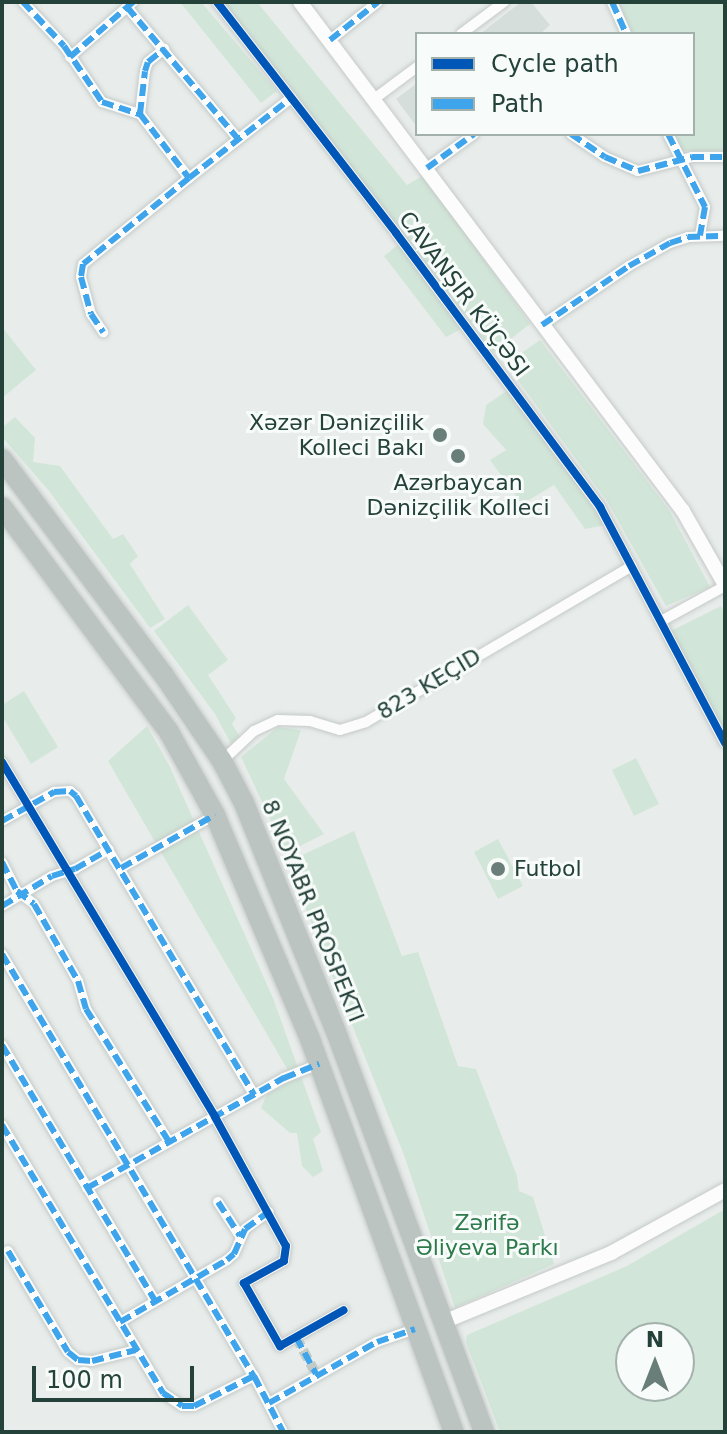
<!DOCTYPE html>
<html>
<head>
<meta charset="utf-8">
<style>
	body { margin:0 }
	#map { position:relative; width:727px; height:1434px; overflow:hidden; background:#e8edeb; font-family:"DejaVu Sans",sans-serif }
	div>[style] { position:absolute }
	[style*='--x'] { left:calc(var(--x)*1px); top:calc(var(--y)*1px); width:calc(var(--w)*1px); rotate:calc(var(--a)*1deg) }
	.built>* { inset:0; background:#d6dedb }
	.green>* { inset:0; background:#d1e6d8 }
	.street-tunnel>* { height:10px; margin-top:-5px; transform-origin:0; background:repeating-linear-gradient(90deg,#c1cbc8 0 10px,transparent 0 15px) }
	.roads { filter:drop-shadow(0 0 2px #c5cac8) drop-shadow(0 0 2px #c5cac8) }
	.street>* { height:10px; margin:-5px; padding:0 5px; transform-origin:5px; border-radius:5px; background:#fcfcfc }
	.secondary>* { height:14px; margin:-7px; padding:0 7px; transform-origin:7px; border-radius:7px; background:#fcfcfc }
	.highway>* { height:20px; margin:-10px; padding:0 10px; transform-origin:10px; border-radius:10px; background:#bcc4c2 }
	.quiet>* { height:6px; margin-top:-3px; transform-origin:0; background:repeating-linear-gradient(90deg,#3ea4ec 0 12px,transparent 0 18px) }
	.cycleway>* { height:8px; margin:-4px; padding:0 4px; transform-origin:4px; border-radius:4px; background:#0057b8 }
	.dots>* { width:22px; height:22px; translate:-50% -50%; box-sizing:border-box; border:4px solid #f7fbf9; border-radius:50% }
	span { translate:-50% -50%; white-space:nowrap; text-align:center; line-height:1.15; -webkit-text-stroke:6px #f7fbf9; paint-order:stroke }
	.street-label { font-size:22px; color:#24423a }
	.poi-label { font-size:22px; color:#24423a }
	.right { translate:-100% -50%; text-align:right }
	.left { translate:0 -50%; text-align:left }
	.park-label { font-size:22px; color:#2d7a4b }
	.frame { position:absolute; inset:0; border:4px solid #24423a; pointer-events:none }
	.legend { position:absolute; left:415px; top:32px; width:280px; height:104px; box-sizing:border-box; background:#f7fbf9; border:2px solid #a3b1ad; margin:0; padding:10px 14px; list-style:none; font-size:24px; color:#24423a }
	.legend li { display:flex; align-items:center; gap:16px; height:40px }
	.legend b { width:40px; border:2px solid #a3b1ad }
	.north { position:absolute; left:615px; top:1322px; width:80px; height:80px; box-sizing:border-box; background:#f7fbf9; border:2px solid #a3b1ad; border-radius:50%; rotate:0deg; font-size:22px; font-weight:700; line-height:32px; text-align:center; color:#24423a }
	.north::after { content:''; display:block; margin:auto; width:28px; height:36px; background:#697e78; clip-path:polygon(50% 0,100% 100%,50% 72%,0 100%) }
	.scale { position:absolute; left:32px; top:1366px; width:162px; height:36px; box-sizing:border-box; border:4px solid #24423a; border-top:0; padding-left:10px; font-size:24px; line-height:28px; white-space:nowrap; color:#24423a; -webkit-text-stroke:6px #f7fbf9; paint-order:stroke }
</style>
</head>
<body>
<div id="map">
	<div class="built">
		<div style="clip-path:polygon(521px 2px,531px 2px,550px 25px,540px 34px,480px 34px)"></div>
		<div style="clip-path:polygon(417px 83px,417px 127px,396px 99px)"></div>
	</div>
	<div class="green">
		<div style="clip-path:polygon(180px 2px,201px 2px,277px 91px,261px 103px)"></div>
		<div style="clip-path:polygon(220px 2px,257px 2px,407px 185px,424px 175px,530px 324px,494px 352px,298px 97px)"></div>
		<div style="clip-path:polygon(619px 2px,725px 2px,725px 151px,682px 151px,675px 134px,693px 134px,693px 34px,632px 34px)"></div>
		<div style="clip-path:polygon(399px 244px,463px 328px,446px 337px,384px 256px)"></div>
		<div style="clip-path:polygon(2px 327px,36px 370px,2px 398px)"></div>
		<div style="clip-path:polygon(540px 340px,669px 510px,710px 587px,666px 606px,607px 501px,506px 364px)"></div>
		<div style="clip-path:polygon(508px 390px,575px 481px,605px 525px,585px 529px,554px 485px,522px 504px,490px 460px,506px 450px,483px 424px,486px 405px)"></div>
		<div style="clip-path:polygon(15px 417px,35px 438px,33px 462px,60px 466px,113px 539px,123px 534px,138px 556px,130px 564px,165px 619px,150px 628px,49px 491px,3px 438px,4px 426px)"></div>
		<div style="clip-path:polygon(188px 605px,228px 660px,208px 675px,236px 718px,232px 724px,240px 737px,231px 744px,215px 714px,154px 631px)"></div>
		<div style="clip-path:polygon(721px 606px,725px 614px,725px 735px,671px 631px)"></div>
		<div style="clip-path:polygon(24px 691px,58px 747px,31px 764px,2px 716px,2px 705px)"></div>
		<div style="clip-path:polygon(147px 726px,170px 767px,273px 998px,321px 1132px,313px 1139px,323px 1171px,313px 1177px,302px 1166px,297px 1133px,290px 1133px,261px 1108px,267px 1094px,293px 1079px,108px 761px)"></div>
		<div style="clip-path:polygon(278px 727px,301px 730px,284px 779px,324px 834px,286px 853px,241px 757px)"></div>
		<div style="clip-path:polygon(636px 758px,659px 804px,634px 816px,612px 770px)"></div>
		<div style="clip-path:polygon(354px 831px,402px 956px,418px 952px,458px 1066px,476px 1069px,517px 1176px,519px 1191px,533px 1197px,554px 1264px,455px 1308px,404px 1155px,287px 862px)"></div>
		<div style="clip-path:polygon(498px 839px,523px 886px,498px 899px,474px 852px)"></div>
		<div style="clip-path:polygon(evenodd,725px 1209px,725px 1432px,500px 1432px,466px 1342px,467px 1335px,627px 1266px,725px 1209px,631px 1338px,679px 1338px,679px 1386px,631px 1386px,631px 1338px)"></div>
	</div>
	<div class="street-tunnel">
		<div style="--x:296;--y:1337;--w:42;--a:61.6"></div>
	</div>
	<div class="roads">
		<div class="street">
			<div style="--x:23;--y:2;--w:60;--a:47"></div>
			<div style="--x:64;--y:46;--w:68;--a:55.8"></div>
			<div style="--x:102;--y:102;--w:40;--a:18"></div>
			<div style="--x:140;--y:114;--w:81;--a:52.6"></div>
			<div style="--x:189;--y:178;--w:136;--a:140.9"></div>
			<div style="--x:83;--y:264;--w:13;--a:99"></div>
			<div style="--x:81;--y:277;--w:38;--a:75"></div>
			<div style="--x:91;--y:314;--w:22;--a:56"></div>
			<div style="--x:217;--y:2;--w:292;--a:52.2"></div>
			<div style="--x:396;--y:233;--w:342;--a:53.3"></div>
			<div style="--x:600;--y:507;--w:267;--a:62.1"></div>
			<div style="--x:612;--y:2;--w:35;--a:66"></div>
			<div style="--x:127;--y:7;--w:172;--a:49.9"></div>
			<div style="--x:461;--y:34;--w:54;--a:-36.7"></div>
			<div style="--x:330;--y:40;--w:61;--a:-38.4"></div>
			<div style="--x:70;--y:57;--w:84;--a:-41.1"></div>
			<div style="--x:374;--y:99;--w:54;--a:-36.7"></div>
			<div style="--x:140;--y:114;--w:43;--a:-83.4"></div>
			<div style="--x:145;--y:71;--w:9;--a:-72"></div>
			<div style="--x:148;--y:62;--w:21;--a:-39"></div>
			<div style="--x:571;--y:134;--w:41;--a:34.1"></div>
			<div style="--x:605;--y:157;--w:36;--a:23"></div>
			<div style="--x:638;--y:171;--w:56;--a:-14.5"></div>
			<div style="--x:692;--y:157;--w:33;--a:0"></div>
			<div style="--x:668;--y:134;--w:82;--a:63.1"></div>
			<div style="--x:705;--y:207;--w:29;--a:100"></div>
			<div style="--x:427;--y:168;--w:58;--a:-35.9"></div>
			<div style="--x:189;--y:178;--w:130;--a:-38.1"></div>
			<div style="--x:542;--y:325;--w:105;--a:-34.1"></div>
			<div style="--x:629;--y:266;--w:47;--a:-29.3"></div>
			<div style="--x:670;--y:243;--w:19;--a:-18"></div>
			<div style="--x:688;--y:237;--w:37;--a:-2"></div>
			<div style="--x:663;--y:620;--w:71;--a:-28.7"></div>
			<div style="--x:222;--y:761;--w:44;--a:-43.2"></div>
			<div style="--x:254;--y:731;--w:26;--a:-25"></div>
			<div style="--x:278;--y:720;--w:32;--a:2"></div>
			<div style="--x:310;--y:721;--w:31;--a:17"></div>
			<div style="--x:340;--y:730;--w:27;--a:-17"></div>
			<div style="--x:366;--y:722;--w:308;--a:-30.4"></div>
			<div style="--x:2;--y:762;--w:414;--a:59"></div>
			<div style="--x:215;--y:1117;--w:147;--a:61.2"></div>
			<div style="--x:286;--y:1246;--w:15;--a:98"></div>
			<div style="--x:284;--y:1261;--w:46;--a:151.2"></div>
			<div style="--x:244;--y:1283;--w:73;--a:60.3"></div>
			<div style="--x:280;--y:1346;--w:73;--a:-29.4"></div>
			<div style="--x:2;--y:821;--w:60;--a:-29.1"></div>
			<div style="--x:54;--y:792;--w:16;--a:-4"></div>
			<div style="--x:70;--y:791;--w:8;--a:40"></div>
			<div style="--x:76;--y:796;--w:348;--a:59.2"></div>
			<div style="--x:2;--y:862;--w:33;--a:63"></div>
			<div style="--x:17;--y:891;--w:21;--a:37"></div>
			<div style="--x:34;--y:904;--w:89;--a:60.3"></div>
			<div style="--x:78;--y:981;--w:29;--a:74"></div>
			<div style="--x:86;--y:1009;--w:157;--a:58"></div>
			<div style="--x:121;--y:868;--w:108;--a:-29.4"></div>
			<div style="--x:2;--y:906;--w:58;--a:-31"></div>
			<div style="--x:52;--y:876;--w:24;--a:-17"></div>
			<div style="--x:75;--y:869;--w:39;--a:-30"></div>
			<div style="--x:2;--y:954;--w:492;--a:59.2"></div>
			<div style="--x:254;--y:1376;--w:63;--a:62.6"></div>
			<div style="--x:2;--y:1045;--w:298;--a:59.1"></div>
			<div style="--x:2;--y:1125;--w:313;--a:59"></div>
			<div style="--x:163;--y:1393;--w:23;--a:34"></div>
			<div style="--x:182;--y:1406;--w:12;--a:0"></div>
			<div style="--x:194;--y:1406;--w:67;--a:-26.6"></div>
			<div style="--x:87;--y:1188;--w:226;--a:-29.2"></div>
			<div style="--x:284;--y:1078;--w:38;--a:-22"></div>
			<div style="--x:218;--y:1202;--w:40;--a:57.1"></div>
			<div style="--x:8;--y:1251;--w:117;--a:59.3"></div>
			<div style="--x:68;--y:1352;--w:13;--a:39"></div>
			<div style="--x:78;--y:1360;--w:14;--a:4"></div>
			<div style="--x:92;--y:1361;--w:45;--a:-14"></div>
			<div style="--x:120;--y:1322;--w:124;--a:-30.1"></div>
			<div style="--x:227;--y:1260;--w:9;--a:-41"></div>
			<div style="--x:234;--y:1254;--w:27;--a:-66"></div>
			<div style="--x:245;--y:1229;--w:29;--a:-36"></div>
			<div style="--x:269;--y:1403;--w:124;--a:-29.5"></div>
			<div style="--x:377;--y:1342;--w:40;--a:-18.9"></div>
		</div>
		<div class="secondary">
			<div style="--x:300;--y:2;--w:637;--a:53.04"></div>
			<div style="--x:683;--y:511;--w:85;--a:60.4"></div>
			<div style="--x:443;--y:1322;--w:182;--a:-22.3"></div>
			<div style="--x:611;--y:1253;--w:130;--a:-28.9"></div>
		</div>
		<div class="highway">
			<div style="--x:2;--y:459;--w:269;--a:53.2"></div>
			<div style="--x:163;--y:674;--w:105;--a:55.9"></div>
			<div style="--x:222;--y:761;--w:47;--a:62.4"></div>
			<div style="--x:244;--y:803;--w:244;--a:68.1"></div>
			<div style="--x:335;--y:1029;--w:430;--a:69.7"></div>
			<div style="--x:2;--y:507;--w:280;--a:53.4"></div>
			<div style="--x:169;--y:732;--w:95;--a:61"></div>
			<div style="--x:215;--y:815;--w:243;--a:67"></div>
			<div style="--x:310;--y:1039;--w:419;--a:69.9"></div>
		</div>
	</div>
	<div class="quiet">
		<div style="--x:23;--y:2;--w:60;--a:47"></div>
		<div style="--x:64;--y:46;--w:68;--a:55.8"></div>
		<div style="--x:102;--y:102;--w:40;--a:18"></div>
		<div style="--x:140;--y:114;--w:81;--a:52.6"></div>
		<div style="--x:189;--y:178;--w:136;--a:140.9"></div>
		<div style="--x:83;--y:264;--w:13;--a:99"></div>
		<div style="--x:81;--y:277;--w:38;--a:75"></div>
		<div style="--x:91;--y:314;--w:22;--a:56"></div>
		<div style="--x:612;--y:2;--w:35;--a:66"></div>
		<div style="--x:127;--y:7;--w:172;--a:49.9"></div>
		<div style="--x:330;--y:40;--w:61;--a:-38.4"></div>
		<div style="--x:70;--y:57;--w:84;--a:-41.1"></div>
		<div style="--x:140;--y:114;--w:43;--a:-83.4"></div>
		<div style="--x:145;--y:71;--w:9;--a:-72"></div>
		<div style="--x:148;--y:62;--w:21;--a:-39"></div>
		<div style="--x:571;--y:134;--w:41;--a:34.1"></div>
		<div style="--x:605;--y:157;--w:36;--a:23"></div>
		<div style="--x:638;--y:171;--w:56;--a:-14.5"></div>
		<div style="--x:692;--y:157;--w:33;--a:0"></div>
		<div style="--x:668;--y:134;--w:82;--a:63.1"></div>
		<div style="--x:705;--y:207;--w:29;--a:100"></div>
		<div style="--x:427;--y:168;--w:58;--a:-35.9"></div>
		<div style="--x:189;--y:178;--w:130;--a:-38.1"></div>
		<div style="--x:542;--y:325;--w:105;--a:-34.1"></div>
		<div style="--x:629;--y:266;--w:47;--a:-29.3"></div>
		<div style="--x:670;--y:243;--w:19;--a:-18"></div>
		<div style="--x:688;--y:237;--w:37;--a:-2"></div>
		<div style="--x:2;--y:821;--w:60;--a:-29.1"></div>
		<div style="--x:54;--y:792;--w:16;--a:-4"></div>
		<div style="--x:70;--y:791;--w:8;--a:40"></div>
		<div style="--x:76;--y:796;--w:348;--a:59.2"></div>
		<div style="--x:2;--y:862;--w:33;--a:63"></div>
		<div style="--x:17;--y:891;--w:21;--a:37"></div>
		<div style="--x:34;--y:904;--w:89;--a:60.3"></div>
		<div style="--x:78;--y:981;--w:29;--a:74"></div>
		<div style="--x:86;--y:1009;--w:157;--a:58"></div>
		<div style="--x:121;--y:868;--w:108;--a:-29.4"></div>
		<div style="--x:2;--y:906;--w:58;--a:-31"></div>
		<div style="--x:52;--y:876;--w:24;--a:-17"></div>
		<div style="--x:75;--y:869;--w:39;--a:-30"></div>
		<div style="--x:2;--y:954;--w:492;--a:59.2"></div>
		<div style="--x:254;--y:1376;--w:63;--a:62.6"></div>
		<div style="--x:2;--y:1045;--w:298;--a:59.1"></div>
		<div style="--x:2;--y:1125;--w:313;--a:59"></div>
		<div style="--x:163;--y:1393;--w:23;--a:34"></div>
		<div style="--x:182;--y:1406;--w:12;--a:0"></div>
		<div style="--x:194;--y:1406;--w:67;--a:-26.6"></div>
		<div style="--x:87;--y:1188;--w:226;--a:-29.2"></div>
		<div style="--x:284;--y:1078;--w:38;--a:-22"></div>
		<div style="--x:218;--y:1202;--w:40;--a:57.1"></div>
		<div style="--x:8;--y:1251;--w:117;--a:59.3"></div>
		<div style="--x:68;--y:1352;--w:13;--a:39"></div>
		<div style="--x:78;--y:1360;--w:14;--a:4"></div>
		<div style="--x:92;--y:1361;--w:45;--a:-14"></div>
		<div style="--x:120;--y:1322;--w:124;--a:-30.1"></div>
		<div style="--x:227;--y:1260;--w:9;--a:-41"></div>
		<div style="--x:234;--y:1254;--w:27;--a:-66"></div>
		<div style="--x:245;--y:1229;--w:29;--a:-36"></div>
		<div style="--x:296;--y:1337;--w:42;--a:61.6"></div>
		<div style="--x:269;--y:1403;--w:124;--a:-29.5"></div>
		<div style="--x:377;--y:1342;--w:40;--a:-18.9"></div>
	</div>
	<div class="cycleway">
		<div style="--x:217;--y:2;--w:292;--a:52.2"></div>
		<div style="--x:396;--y:233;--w:342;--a:53.3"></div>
		<div style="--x:600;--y:507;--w:267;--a:62.1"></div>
		<div style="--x:2;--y:762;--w:414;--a:59"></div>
		<div style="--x:215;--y:1117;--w:147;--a:61.2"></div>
		<div style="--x:286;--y:1246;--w:15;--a:98"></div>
		<div style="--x:284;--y:1261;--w:46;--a:151.2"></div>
		<div style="--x:244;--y:1283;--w:73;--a:60.3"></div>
		<div style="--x:280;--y:1346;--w:73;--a:-29.4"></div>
	</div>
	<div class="dots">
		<div style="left:440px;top:435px;background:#697e78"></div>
		<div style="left:458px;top:456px;background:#697e78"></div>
		<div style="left:498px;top:869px;background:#697e78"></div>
	</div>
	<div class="street-label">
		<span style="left:464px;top:294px;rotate:53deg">CAVANŞIR KÜÇƏSI</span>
		<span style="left:429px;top:684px;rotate:-31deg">823 KEÇID</span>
		<span style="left:313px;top:911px;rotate:68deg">8 NOYABR PROSPEKTI</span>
	</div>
	<div class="poi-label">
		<span class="right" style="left:424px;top:435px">Xəzər Dənizçilik<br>Kolleci Bakı</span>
		<span style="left:458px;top:495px">Azərbaycan<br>Dənizçilik Kolleci</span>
		<span class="left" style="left:514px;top:869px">Futbol</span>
	</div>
	<div class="park-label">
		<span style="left:487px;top:1235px">Zərifə<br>Əliyeva Parkı</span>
	</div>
	<div class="frame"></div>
	<ul class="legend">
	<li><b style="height:10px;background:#0057b8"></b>Cycle path</li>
	<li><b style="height:10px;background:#3ea4ec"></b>Path</li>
	</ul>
	<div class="north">N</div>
	<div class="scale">100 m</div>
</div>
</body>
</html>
